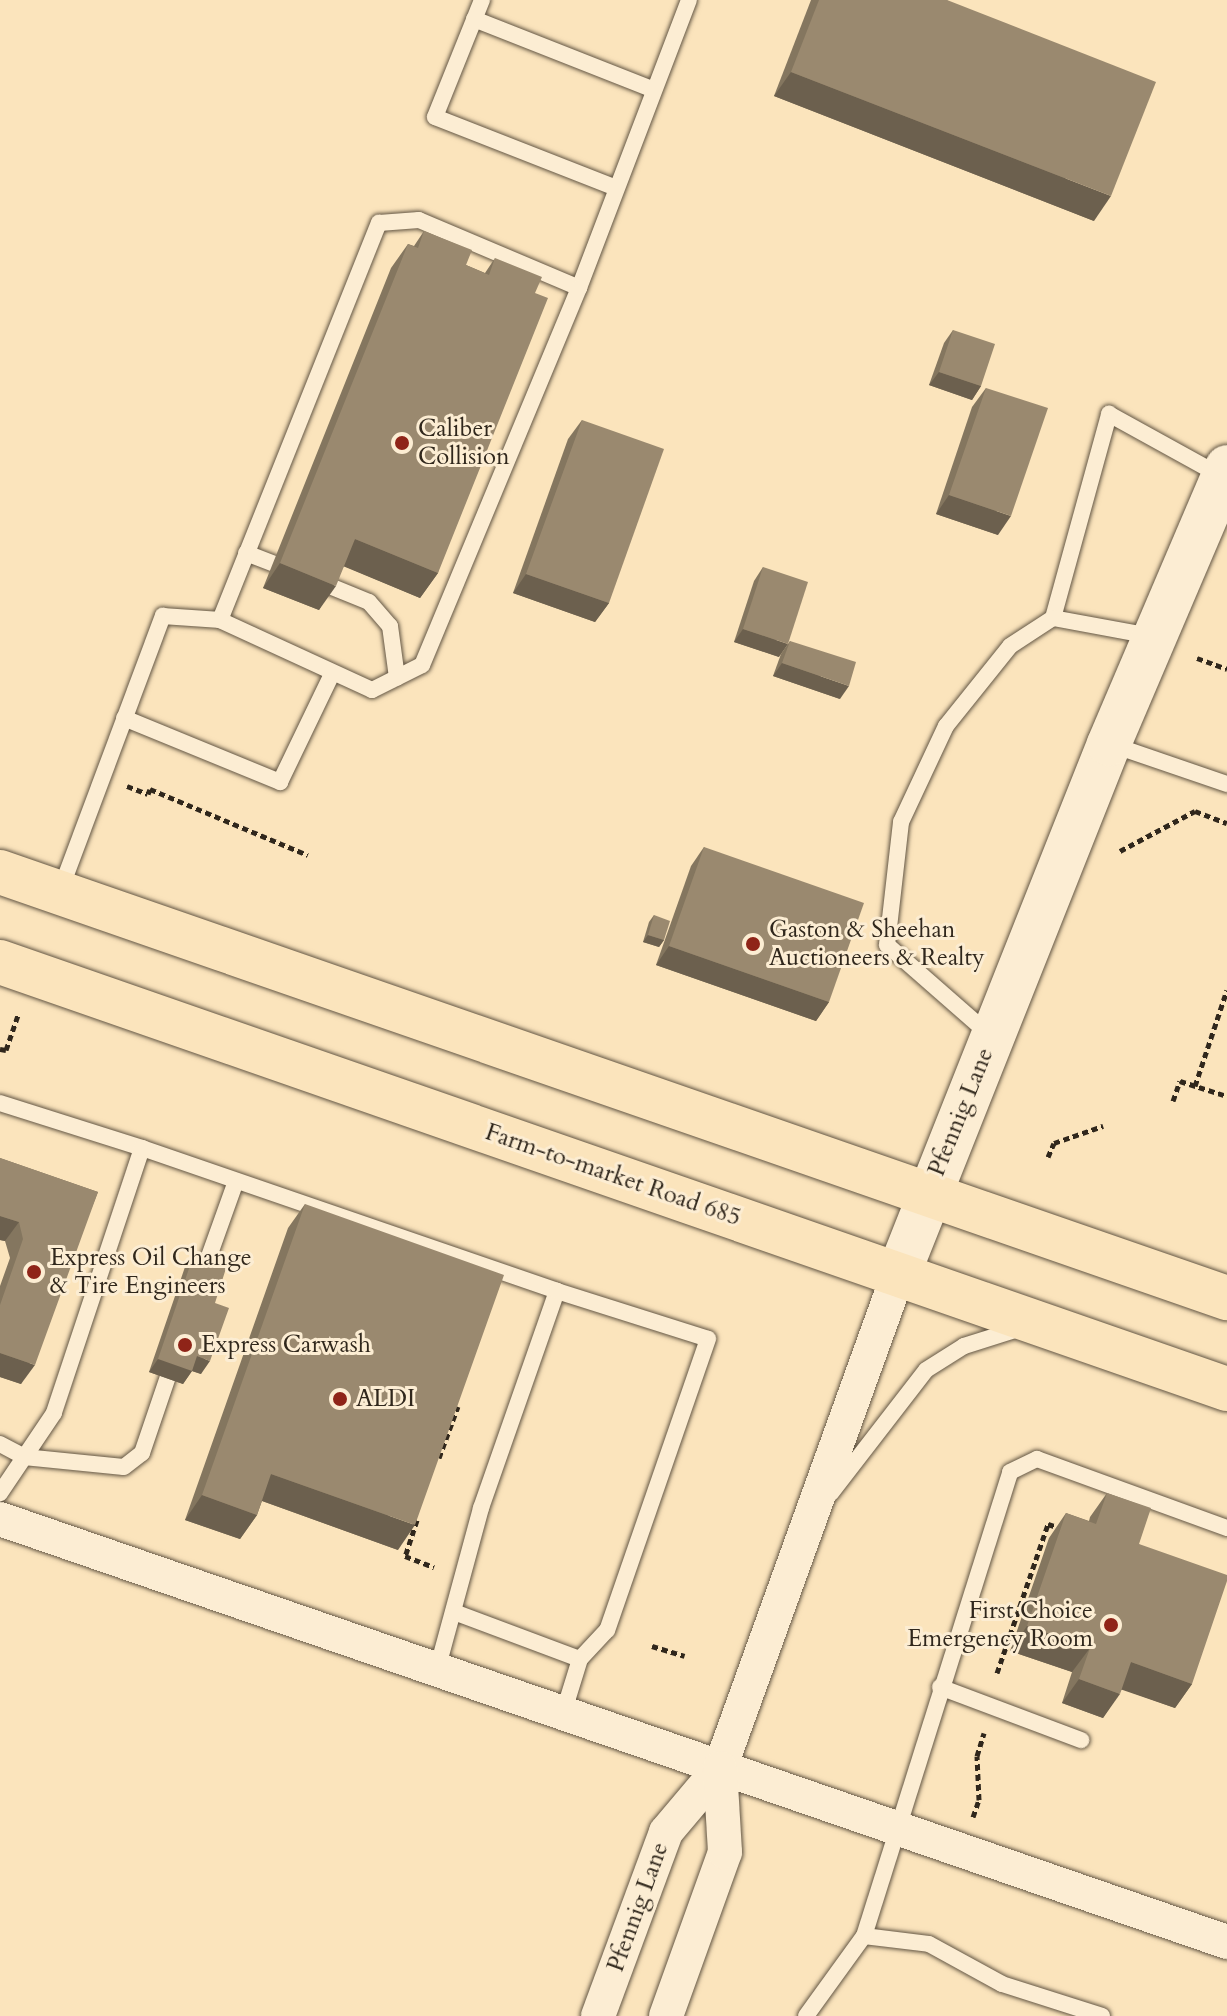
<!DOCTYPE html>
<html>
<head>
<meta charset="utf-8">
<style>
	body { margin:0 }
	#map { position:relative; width:1227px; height:2016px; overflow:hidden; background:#fbe4bc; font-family:Cardo,serif }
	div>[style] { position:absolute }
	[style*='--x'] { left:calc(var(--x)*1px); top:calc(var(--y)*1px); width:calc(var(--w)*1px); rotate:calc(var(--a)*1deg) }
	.path>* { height:5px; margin-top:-2.5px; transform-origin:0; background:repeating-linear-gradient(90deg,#30271c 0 6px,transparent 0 10px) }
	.roads { filter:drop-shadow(0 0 2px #635644) drop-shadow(0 0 2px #635644) }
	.lane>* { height:16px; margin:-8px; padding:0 8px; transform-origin:8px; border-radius:8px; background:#fcedd3 }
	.street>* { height:34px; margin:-17px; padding:0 17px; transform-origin:17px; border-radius:17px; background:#fcedd3 }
	.secondary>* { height:44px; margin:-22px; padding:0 22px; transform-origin:22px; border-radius:22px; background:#fcedd3 }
	.primary>* { height:44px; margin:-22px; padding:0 22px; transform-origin:22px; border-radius:22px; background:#fbe4bc }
	.wall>* { inset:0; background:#84765f }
	.shaded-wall>* { inset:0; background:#6c604e }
	.building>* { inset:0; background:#9a896f }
	.dots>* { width:22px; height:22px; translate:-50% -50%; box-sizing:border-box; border:4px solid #fcedd3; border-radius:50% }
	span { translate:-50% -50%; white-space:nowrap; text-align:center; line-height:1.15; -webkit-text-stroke:6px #fcedd3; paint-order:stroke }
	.poi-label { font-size:24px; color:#30271c }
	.left { translate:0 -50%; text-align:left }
	.right { translate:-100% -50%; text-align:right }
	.street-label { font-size:24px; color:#30271c }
</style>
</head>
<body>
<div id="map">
	<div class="path">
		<div style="--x:1197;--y:658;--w:32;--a:20"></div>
		<div style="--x:127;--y:786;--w:22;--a:21"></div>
		<div style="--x:148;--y:794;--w:5;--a:-68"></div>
		<div style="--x:150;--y:789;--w:171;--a:22.7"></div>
		<div style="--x:1120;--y:851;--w:85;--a:-28.1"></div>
		<div style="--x:1195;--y:811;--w:34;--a:21"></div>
		<div style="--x:0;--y:1049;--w:6;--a:9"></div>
		<div style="--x:6;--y:1050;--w:37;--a:-71"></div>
		<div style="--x:1195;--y:1086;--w:101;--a:-71.6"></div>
		<div style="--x:1173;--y:1101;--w:21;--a:-71"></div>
		<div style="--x:1180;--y:1081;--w:49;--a:17.7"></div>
		<div style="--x:1048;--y:1157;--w:15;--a:-67"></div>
		<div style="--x:1054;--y:1143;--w:52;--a:-19.1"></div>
		<div style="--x:439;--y:1458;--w:55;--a:-69.9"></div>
		<div style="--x:417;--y:1520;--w:38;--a:108"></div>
		<div style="--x:405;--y:1556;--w:31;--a:21"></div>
		<div style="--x:652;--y:1646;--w:34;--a:17"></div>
		<div style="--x:997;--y:1673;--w:157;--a:-71.1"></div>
		<div style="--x:1048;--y:1524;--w:13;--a:18"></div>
		<div style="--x:973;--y:1817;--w:18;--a:-71"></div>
		<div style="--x:979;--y:1800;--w:44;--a:-92.6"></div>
		<div style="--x:977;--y:1756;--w:24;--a:-73"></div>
	</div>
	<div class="roads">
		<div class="lane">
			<div style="--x:482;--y:0;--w:126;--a:111.9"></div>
			<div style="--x:435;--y:117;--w:194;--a:21.4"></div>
			<div style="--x:474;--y:19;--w:193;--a:21.5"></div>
			<div style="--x:579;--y:288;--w:308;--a:-69.1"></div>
			<div style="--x:246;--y:553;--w:50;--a:21"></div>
			<div style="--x:315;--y:580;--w:58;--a:22.2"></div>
			<div style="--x:369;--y:602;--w:32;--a:49"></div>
			<div style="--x:390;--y:626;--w:52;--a:82.3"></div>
			<div style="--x:1053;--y:618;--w:212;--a:-74.6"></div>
			<div style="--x:1109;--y:414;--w:130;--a:28.9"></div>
			<div style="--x:124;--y:718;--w:169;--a:22.3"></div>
			<div style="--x:280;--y:782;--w:120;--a:-64.3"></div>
			<div style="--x:1110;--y:744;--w:124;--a:18.9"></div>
			<div style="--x:60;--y:891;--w:294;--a:-69.5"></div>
			<div style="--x:163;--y:616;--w:57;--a:4"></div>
			<div style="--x:220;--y:620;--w:428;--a:-68.2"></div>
			<div style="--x:379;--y:223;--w:40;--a:-4.3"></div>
			<div style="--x:419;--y:220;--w:174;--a:23"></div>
			<div style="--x:579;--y:288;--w:408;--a:112.6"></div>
			<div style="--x:422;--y:665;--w:56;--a:153.4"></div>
			<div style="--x:372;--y:690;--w:167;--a:-155.3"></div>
			<div style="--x:991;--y:1036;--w:138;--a:-138.8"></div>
			<div style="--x:887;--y:945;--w:124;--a:-83.5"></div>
			<div style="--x:901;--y:822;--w:106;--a:-64.9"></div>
			<div style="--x:946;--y:726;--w:102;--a:-51.3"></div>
			<div style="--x:1010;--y:646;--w:51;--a:-33.1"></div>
			<div style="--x:1053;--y:618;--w:100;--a:10.4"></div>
			<div style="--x:0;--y:1103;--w:149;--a:17.6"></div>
			<div style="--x:142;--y:1148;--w:279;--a:108.4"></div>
			<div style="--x:54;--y:1413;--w:97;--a:124"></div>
			<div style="--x:142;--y:1148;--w:439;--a:19"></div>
			<div style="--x:557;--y:1291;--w:230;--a:109.3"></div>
			<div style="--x:481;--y:1508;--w:168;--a:105.2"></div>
			<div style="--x:202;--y:1276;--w:101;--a:-70.3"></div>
			<div style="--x:557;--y:1291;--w:158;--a:17.6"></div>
			<div style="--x:708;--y:1339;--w:308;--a:109.1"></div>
			<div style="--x:607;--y:1630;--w:40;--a:133"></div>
			<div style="--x:0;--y:1444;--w:27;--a:28"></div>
			<div style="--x:24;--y:1457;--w:100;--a:5.7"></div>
			<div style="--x:124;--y:1467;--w:23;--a:-38"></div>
			<div style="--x:142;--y:1453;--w:99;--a:-71.2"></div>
			<div style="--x:831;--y:1493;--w:155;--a:-52.3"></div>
			<div style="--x:926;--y:1370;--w:45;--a:-32.3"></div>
			<div style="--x:964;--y:1346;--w:57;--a:-17.5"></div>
			<div style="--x:454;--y:1612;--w:134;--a:20.5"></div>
			<div style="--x:580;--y:1659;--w:58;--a:107.2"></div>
			<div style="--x:940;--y:1687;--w:151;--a:20.6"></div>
			<div style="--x:864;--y:1936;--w:65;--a:7"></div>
			<div style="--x:929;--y:1944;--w:83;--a:28.7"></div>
			<div style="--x:1002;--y:1984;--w:105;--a:17.7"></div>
			<div style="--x:806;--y:2016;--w:99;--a:-54.1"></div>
			<div style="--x:864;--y:1936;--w:486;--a:-72.5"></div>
			<div style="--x:1010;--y:1472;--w:30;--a:-26"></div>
			<div style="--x:1037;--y:1459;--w:202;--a:20"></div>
		</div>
		<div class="street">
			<div style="--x:0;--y:1519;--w:1298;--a:19.02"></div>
			<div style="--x:598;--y:2016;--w:196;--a:-69.7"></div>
			<div style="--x:666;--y:1832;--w:84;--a:-49.8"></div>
			<div style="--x:720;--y:1768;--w:524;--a:-70.15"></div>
			<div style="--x:666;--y:2016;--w:174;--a:-70.2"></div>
			<div style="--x:725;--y:1852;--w:84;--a:-93.4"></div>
		</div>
		<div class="secondary">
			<div style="--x:898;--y:1275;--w:571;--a:-68.33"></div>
			<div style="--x:1109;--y:744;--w:301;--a:-66.9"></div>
		</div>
		<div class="primary">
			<div style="--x:0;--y:872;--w:1299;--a:19.15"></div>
			<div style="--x:0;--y:962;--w:1299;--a:19.19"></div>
		</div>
	</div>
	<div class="wall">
		<div style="clip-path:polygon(811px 0,947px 0,1094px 221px,774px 96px)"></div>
		<div style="clip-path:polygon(424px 231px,466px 265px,485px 273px,495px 258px,438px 573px,420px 598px,344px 566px,319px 610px,263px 588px,391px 268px,408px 244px,414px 246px)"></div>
		<div style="clip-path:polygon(953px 330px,981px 386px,972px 400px,929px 385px,944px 343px)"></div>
		<div style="clip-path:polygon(986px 388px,998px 535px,936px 514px,972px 407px)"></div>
		<div style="clip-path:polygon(582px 420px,609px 603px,595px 622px,513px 593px,568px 439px)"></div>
		<div style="clip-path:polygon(763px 567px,779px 657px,734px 642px,754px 581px)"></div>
		<div style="clip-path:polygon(790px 641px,840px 699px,773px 676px,781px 654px)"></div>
		<div style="clip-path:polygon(704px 847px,829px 1002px,816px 1021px,656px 965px,691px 866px)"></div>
		<div style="clip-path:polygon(654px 915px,664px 940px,659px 947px,643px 942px,649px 922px)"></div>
		<div style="clip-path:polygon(0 1158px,98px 1192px,21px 1384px,0 1377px,0 1286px,10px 1258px,5px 1241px,0 1240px)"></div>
		<div style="clip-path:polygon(305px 1204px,398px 1550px,262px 1501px,257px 1515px,240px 1539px,185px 1520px,288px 1228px)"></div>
		<div style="clip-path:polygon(195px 1251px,215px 1303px,201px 1374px,192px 1371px,183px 1384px,149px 1372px,186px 1264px)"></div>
		<div style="clip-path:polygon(1107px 1493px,1139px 1544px,1192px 1684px,1175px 1708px,1122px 1689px,1103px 1718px,1062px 1703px,1072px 1672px,1010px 1651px,1049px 1538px,1066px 1513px,1089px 1521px,1090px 1517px)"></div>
	</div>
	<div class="shaded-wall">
		<div style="clip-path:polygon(791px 72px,1111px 196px,1094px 221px,774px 96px)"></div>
		<div style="clip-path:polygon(939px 372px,981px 386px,972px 400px,929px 385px)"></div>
		<div style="clip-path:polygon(949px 495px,1011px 516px,998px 535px,936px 514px)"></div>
		<div style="clip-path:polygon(355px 539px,438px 573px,420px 598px,338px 564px)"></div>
		<div style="clip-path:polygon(280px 563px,336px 586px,319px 610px,263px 588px)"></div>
		<div style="clip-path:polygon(526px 574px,609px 603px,595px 622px,513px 593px)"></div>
		<div style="clip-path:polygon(743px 629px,788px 644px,779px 657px,734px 642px)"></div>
		<div style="clip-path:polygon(782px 663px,849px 686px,840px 699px,773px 676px)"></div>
		<div style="clip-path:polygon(648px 935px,664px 940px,659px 947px,643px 942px)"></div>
		<div style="clip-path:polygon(669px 946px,829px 1002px,816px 1021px,656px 965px)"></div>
		<div style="clip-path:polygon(0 1216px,19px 1222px,5px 1241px,0 1240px)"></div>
		<div style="clip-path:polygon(0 1353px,35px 1365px,21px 1384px,0 1377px)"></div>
		<div style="clip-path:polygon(197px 1356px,210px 1361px,201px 1374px,192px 1371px,183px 1384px,149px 1372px,158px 1359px)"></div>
		<div style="clip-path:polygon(271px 1474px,415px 1525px,398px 1550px,254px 1498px)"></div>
		<div style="clip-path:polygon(202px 1495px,257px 1515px,240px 1539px,185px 1520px)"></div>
		<div style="clip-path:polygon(1027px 1626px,1090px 1648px,1072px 1672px,1010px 1651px)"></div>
		<div style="clip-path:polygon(1131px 1662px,1192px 1684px,1175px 1708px,1114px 1687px)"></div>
		<div style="clip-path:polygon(1079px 1679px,1120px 1694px,1103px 1718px,1062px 1703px)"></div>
	</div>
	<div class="building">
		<div style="clip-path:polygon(819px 0,947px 0,1156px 82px,1111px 196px,791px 72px)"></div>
		<div style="clip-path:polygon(424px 231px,472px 250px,466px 265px,489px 275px,495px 258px,542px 277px,535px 293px,548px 298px,438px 573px,355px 539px,336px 586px,280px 563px,408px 244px,418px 248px)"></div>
		<div style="clip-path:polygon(953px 330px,995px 344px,981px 386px,939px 372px)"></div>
		<div style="clip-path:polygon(986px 388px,1048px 408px,1011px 516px,949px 495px)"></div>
		<div style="clip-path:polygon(582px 420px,664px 449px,609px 603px,526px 574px)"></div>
		<div style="clip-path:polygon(763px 567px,808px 582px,788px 644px,743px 629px)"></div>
		<div style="clip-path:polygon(790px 641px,856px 662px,849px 686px,782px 663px)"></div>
		<div style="clip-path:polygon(704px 847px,864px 903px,829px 1002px,669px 946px)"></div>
		<div style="clip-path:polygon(654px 915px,670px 921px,664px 940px,648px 935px)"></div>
		<div style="clip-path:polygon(0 1158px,98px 1192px,35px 1365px,0 1353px,0 1305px,23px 1239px,19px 1222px,0 1216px)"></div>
		<div style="clip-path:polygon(305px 1204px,504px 1275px,415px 1525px,271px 1474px,257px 1515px,202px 1495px)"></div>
		<div style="clip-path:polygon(195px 1251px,228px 1262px,215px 1303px,229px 1308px,210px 1361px,197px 1356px,192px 1371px,158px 1359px)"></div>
		<div style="clip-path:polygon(1107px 1493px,1151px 1508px,1139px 1544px,1227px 1575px,1227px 1581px,1192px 1684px,1131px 1662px,1120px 1694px,1079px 1679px,1090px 1648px,1027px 1626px,1066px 1513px,1096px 1524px)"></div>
	</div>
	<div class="dots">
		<div style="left:402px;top:443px;background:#8f2418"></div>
		<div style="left:753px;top:944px;background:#8f2418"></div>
		<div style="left:34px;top:1272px;background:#8f2418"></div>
		<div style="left:185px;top:1345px;background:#8f2418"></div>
		<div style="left:340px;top:1399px;background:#8f2418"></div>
		<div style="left:1111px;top:1625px;background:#8f2418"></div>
	</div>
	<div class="poi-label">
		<span class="left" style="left:418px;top:443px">Caliber<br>Collision</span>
		<span class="left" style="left:769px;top:944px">Gaston &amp; Sheehan<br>Auctioneers &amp; Realty</span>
		<span class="left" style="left:50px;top:1272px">Express Oil Change<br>&amp; Tire Engineers</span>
		<span class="left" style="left:201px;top:1345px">Express Carwash</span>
		<span class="left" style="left:356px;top:1399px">ALDI</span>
		<span class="right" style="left:1093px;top:1625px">First Choice<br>Emergency Room</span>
	</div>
	<div class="street-label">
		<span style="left:961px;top:1112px;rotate:-68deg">Pfennig Lane</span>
		<span style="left:613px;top:1175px;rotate:19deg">Farm-to-market Road 685</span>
		<span style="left:638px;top:1907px;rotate:-70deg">Pfennig Lane</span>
	</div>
</div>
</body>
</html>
